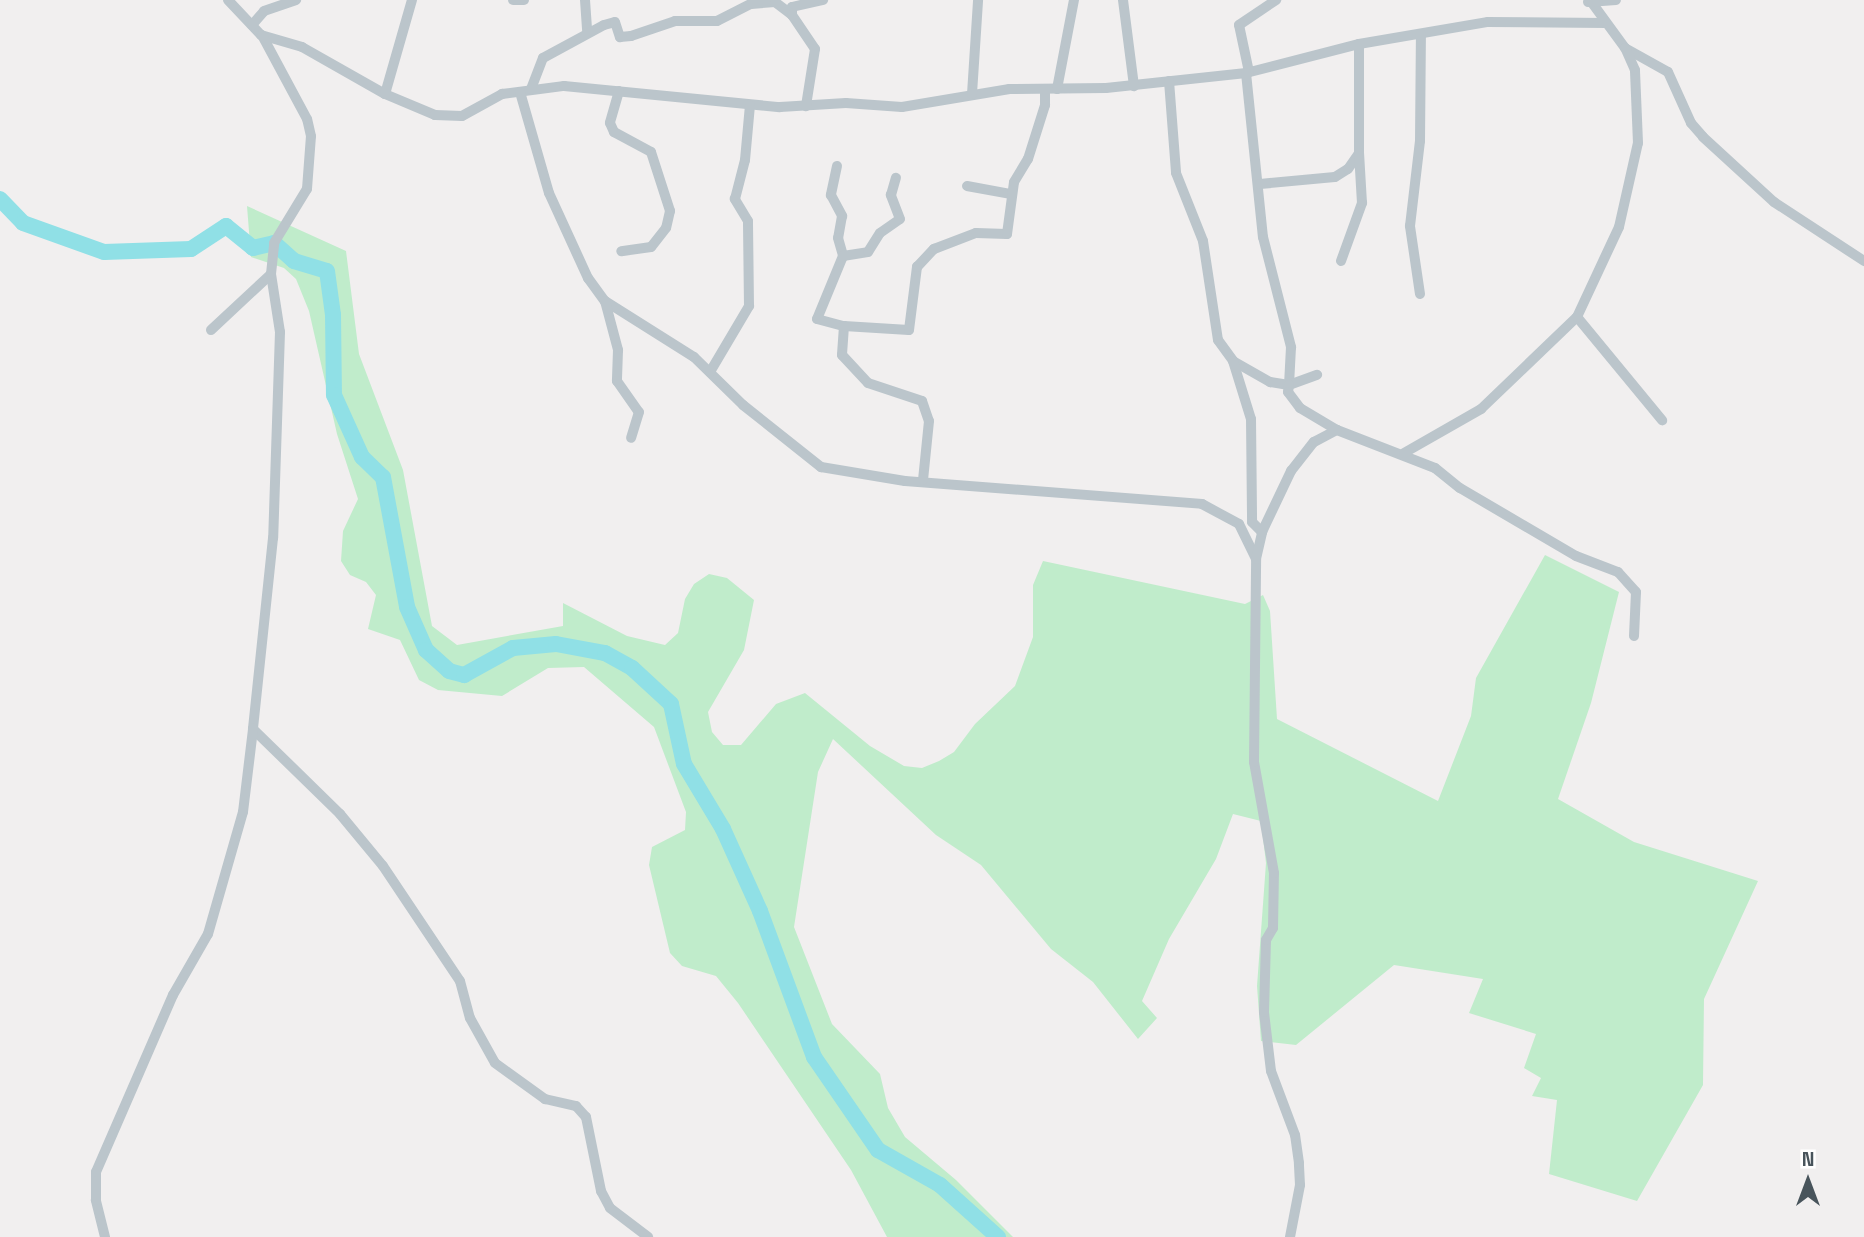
<!DOCTYPE html>
<html>
<head>
<meta charset="utf-8">
<style>
	body { margin:0 }
	#map { position:relative; width:1864px; height:1237px; overflow:hidden; background:#f1efef; font-family:"Space Grotesk",sans-serif }
	div>[style] { position:absolute }
	[style*='--x'] { left:calc(var(--x)*1px); top:calc(var(--y)*1px); width:calc(var(--w)*1px); rotate:calc(var(--a)*1deg) }
	.green>* { inset:0; background:#c0eccb }
	.river>* { height:16px; margin:-8px; padding:0 8px; transform-origin:8px; border-radius:8px; background:#90e0e6 }
	.minor>* { height:10px; margin:-5px; padding:0 5px; transform-origin:5px; border-radius:5px; background:#bbc5cb }
	span { translate:-50% -50%; white-space:nowrap; text-align:center; line-height:1.15; -webkit-text-stroke:5px #fff; paint-order:stroke }
	.north { position:absolute; left:1773px; top:1146px; width:70px; height:70px; -webkit-text-stroke:5px #fff; paint-order:stroke; rotate:0deg; font-size:19px; font-weight:700; line-height:28px; text-align:center; color:#48545b }
	.north::after { content:''; display:block; margin:auto; width:24px; height:32px; background:#48545b; clip-path:polygon(50% 0,100% 100%,50% 72%,0 100%) }
</style>
</head>
<body>
<div id="map">
	<div class="green">
		<div style="clip-path:polygon(247px 206px,346px 251px,359px 354px,403px 470px,432px 626px,457px 645px,563px 626px,563px 603px,627px 636px,665px 645px,678px 633px,685px 599px,694px 584px,709px 574px,727px 578px,754px 600px,744px 650px,708px 712px,712px 732px,723px 745px,741px 745px,776px 704px,805px 693px,870px 746px,904px 766px,922px 768px,939px 761px,954px 752px,975px 724px,1015px 686px,1033px 637px,1033px 585px,1043px 561px,1245px 604px,1263px 595px,1270px 611px,1277px 719px,1438px 801px,1471px 716px,1476px 678px,1545px 555px,1619px 592px,1591px 703px,1558px 799px,1634px 842px,1758px 881px,1704px 999px,1703px 1085px,1637px 1201px,1549px 1174px,1557px 1100px,1532px 1096px,1541px 1078px,1524px 1068px,1536px 1034px,1469px 1013px,1483px 979px,1394px 965px,1296px 1045px,1261px 1041px,1257px 986px,1266px 863px,1261px 821px,1233px 814px,1216px 859px,1169px 939px,1142px 1001px,1157px 1018px,1138px 1039px,1093px 982px,1051px 949px,981px 865px,936px 835px,833px 739px,818px 772px,794px 927px,832px 1024px,880px 1074px,888px 1108px,905px 1137px,956px 1180px,1013px 1237px,887px 1237px,851px 1170px,738px 1003px,716px 976px,682px 966px,670px 953px,649px 865px,652px 847px,685px 830px,686px 812px,654px 727px,584px 667px,548px 668px,502px 696px,438px 690px,419px 680px,400px 640px,368px 629px,376px 595px,366px 582px,350px 575px,341px 561px,343px 531px,358px 499px,337px 434px,309px 311px,296px 279px,284px 268px,251px 257px)"></div>
	</div>
	<div class="river">
		<div style="--x:0;--y:199;--w:33;--a:46"></div>
		<div style="--x:23;--y:223;--w:86;--a:19.7"></div>
		<div style="--x:104;--y:252;--w:87;--a:-2"></div>
		<div style="--x:191;--y:249;--w:42;--a:-33.3"></div>
		<div style="--x:226;--y:226;--w:35;--a:39"></div>
		<div style="--x:253;--y:248;--w:22;--a:-13"></div>
		<div style="--x:274;--y:243;--w:27;--a:42"></div>
		<div style="--x:294;--y:261;--w:34;--a:17"></div>
		<div style="--x:327;--y:271;--w:44;--a:82.2"></div>
		<div style="--x:333;--y:315;--w:80;--a:89.3"></div>
		<div style="--x:334;--y:395;--w:68;--a:65.7"></div>
		<div style="--x:362;--y:457;--w:29;--a:44"></div>
		<div style="--x:383;--y:477;--w:132;--a:79.5"></div>
		<div style="--x:407;--y:607;--w:47;--a:66.2"></div>
		<div style="--x:426;--y:650;--w:31;--a:42"></div>
		<div style="--x:449;--y:671;--w:16;--a:15"></div>
		<div style="--x:464;--y:675;--w:56;--a:-28.9"></div>
		<div style="--x:513;--y:648;--w:43;--a:-5.3"></div>
		<div style="--x:556;--y:644;--w:50;--a:10.4"></div>
		<div style="--x:605;--y:653;--w:31;--a:29"></div>
		<div style="--x:632;--y:668;--w:53;--a:42.7"></div>
		<div style="--x:671;--y:704;--w:61;--a:77.8"></div>
		<div style="--x:684;--y:764;--w:76;--a:59"></div>
		<div style="--x:723;--y:829;--w:90;--a:65.7"></div>
		<div style="--x:760;--y:911;--w:156;--a:69.7"></div>
		<div style="--x:814;--y:1057;--w:113;--a:55.5"></div>
		<div style="--x:878;--y:1150;--w:71;--a:29.4"></div>
		<div style="--x:940;--y:1185;--w:78;--a:41.9"></div>
	</div>
	<div class="minor">
		<div style="--x:228;--y:0;--w:48;--a:46.7"></div>
		<div style="--x:261;--y:35;--w:43;--a:16.3"></div>
		<div style="--x:302;--y:47;--w:95;--a:29.5"></div>
		<div style="--x:385;--y:94;--w:54;--a:22.8"></div>
		<div style="--x:435;--y:115;--w:27;--a:2"></div>
		<div style="--x:462;--y:116;--w:46;--a:-28.8"></div>
		<div style="--x:502;--y:94;--w:63;--a:-7.4"></div>
		<div style="--x:564;--y:86;--w:217;--a:5.6"></div>
		<div style="--x:780;--y:107;--w:66;--a:-3.5"></div>
		<div style="--x:846;--y:103;--w:56;--a:4.1"></div>
		<div style="--x:902;--y:107;--w:109;--a:-9.5"></div>
		<div style="--x:1009;--y:89;--w:97;--a:-0.6"></div>
		<div style="--x:1106;--y:88;--w:141;--a:-6.1"></div>
		<div style="--x:1246;--y:73;--w:117;--a:-14.4"></div>
		<div style="--x:1359;--y:44;--w:131;--a:-9.7"></div>
		<div style="--x:1488;--y:22;--w:118;--a:0.5"></div>
		<div style="--x:513;--y:0;--w:11;--a:0"></div>
		<div style="--x:585;--y:0;--w:32;--a:86"></div>
		<div style="--x:1123;--y:0;--w:87;--a:82.7"></div>
		<div style="--x:1590;--y:0;--w:59;--a:53.9"></div>
		<div style="--x:1625;--y:48;--w:49;--a:29.2"></div>
		<div style="--x:1668;--y:72;--w:56;--a:65.7"></div>
		<div style="--x:1691;--y:123;--w:18;--a:49"></div>
		<div style="--x:1703;--y:137;--w:96;--a:42.5"></div>
		<div style="--x:1774;--y:202;--w:108;--a:33.2"></div>
		<div style="--x:1588;--y:2;--w:28;--a:-4"></div>
		<div style="--x:792;--y:15;--w:8;--a:-90"></div>
		<div style="--x:792;--y:7;--w:32;--a:-13"></div>
		<div style="--x:252;--y:25;--w:18;--a:-49"></div>
		<div style="--x:264;--y:11;--w:34;--a:-19"></div>
		<div style="--x:1249;--y:72;--w:48;--a:-102"></div>
		<div style="--x:1239;--y:25;--w:45;--a:-34"></div>
		<div style="--x:1246;--y:73;--w:165;--a:84.1"></div>
		<div style="--x:1263;--y:237;--w:114;--a:75.7"></div>
		<div style="--x:1291;--y:347;--w:38;--a:93"></div>
		<div style="--x:1289;--y:385;--w:30;--a:-20"></div>
		<div style="--x:1169;--y:81;--w:92;--a:85.6"></div>
		<div style="--x:1176;--y:173;--w:73;--a:68.3"></div>
		<div style="--x:1203;--y:241;--w:100;--a:81.4"></div>
		<div style="--x:1218;--y:340;--w:26;--a:54"></div>
		<div style="--x:1233;--y:361;--w:43;--a:29.6"></div>
		<div style="--x:1270;--y:382;--w:19;--a:9"></div>
		<div style="--x:1289;--y:385;--w:7;--a:98"></div>
		<div style="--x:1288;--y:392;--w:20;--a:53"></div>
		<div style="--x:1300;--y:408;--w:43;--a:30.7"></div>
		<div style="--x:1337;--y:430;--w:105;--a:21.2"></div>
		<div style="--x:1435;--y:468;--w:32;--a:39"></div>
		<div style="--x:1460;--y:488;--w:134;--a:30.4"></div>
		<div style="--x:1576;--y:556;--w:45;--a:20.9"></div>
		<div style="--x:1618;--y:572;--w:27;--a:48"></div>
		<div style="--x:1636;--y:592;--w:44;--a:92.6"></div>
		<div style="--x:531;--y:89;--w:33;--a:-69"></div>
		<div style="--x:543;--y:58;--w:69;--a:-28.4"></div>
		<div style="--x:604;--y:25;--w:11;--a:-15"></div>
		<div style="--x:615;--y:22;--w:16;--a:72"></div>
		<div style="--x:620;--y:37;--w:11;--a:-5"></div>
		<div style="--x:631;--y:36;--w:46;--a:-18.8"></div>
		<div style="--x:675;--y:21;--w:42;--a:0"></div>
		<div style="--x:717;--y:21;--w:38;--a:-27"></div>
		<div style="--x:751;--y:4;--w:24;--a:-5"></div>
		<div style="--x:775;--y:2;--w:21;--a:37"></div>
		<div style="--x:792;--y:15;--w:41;--a:55.9"></div>
		<div style="--x:815;--y:49;--w:58;--a:99"></div>
		<div style="--x:1057;--y:89;--w:91;--a:-79.2"></div>
		<div style="--x:619;--y:91;--w:33;--a:106"></div>
		<div style="--x:610;--y:123;--w:10;--a:66"></div>
		<div style="--x:614;--y:132;--w:42;--a:28.4"></div>
		<div style="--x:651;--y:152;--w:62;--a:72.1"></div>
		<div style="--x:670;--y:211;--w:17;--a:103"></div>
		<div style="--x:666;--y:228;--w:24;--a:128"></div>
		<div style="--x:651;--y:247;--w:30;--a:172"></div>
		<div style="--x:520;--y:92;--w:105;--a:74"></div>
		<div style="--x:549;--y:193;--w:94;--a:65.4"></div>
		<div style="--x:588;--y:278;--w:29;--a:54"></div>
		<div style="--x:605;--y:301;--w:105;--a:32.2"></div>
		<div style="--x:694;--y:357;--w:69;--a:44.4"></div>
		<div style="--x:743;--y:405;--w:100;--a:38.5"></div>
		<div style="--x:821;--y:467;--w:85;--a:9.5"></div>
		<div style="--x:905;--y:481;--w:298;--a:4.4"></div>
		<div style="--x:1202;--y:504;--w:42;--a:28.4"></div>
		<div style="--x:1239;--y:524;--w:39;--a:64"></div>
		<div style="--x:385;--y:94;--w:98;--a:-74"></div>
		<div style="--x:972;--y:94;--w:94;--a:-86.3"></div>
		<div style="--x:837;--y:166;--w:30;--a:102"></div>
		<div style="--x:831;--y:195;--w:24;--a:62"></div>
		<div style="--x:842;--y:216;--w:22;--a:100"></div>
		<div style="--x:838;--y:238;--w:19;--a:74"></div>
		<div style="--x:843;--y:256;--w:68;--a:112.4"></div>
		<div style="--x:817;--y:319;--w:28;--a:15"></div>
		<div style="--x:844;--y:326;--w:29;--a:94"></div>
		<div style="--x:842;--y:355;--w:38;--a:47"></div>
		<div style="--x:868;--y:383;--w:57;--a:18.4"></div>
		<div style="--x:922;--y:401;--w:21;--a:71"></div>
		<div style="--x:929;--y:421;--w:59;--a:95.8"></div>
		<div style="--x:1260;--y:184;--w:75;--a:-5.3"></div>
		<div style="--x:1335;--y:177;--w:15;--a:-32"></div>
		<div style="--x:1348;--y:169;--w:19;--a:-55"></div>
		<div style="--x:1359;--y:153;--w:109;--a:-90"></div>
		<div style="--x:967;--y:186;--w:45;--a:10.3"></div>
		<div style="--x:843;--y:256;--w:25;--a:-9"></div>
		<div style="--x:868;--y:252;--w:22;--a:-58"></div>
		<div style="--x:880;--y:233;--w:24;--a:-35"></div>
		<div style="--x:900;--y:219;--w:26;--a:-111"></div>
		<div style="--x:891;--y:195;--w:18;--a:-74"></div>
		<div style="--x:1341;--y:261;--w:62;--a:-70.1"></div>
		<div style="--x:1362;--y:203;--w:50;--a:-93.4"></div>
		<div style="--x:271;--y:274;--w:59;--a:81.2"></div>
		<div style="--x:280;--y:332;--w:206;--a:91.9"></div>
		<div style="--x:273;--y:538;--w:192;--a:96"></div>
		<div style="--x:253;--y:729;--w:122;--a:44.3"></div>
		<div style="--x:340;--y:814;--w:67;--a:50.4"></div>
		<div style="--x:383;--y:866;--w:138;--a:56.2"></div>
		<div style="--x:460;--y:981;--w:38;--a:75"></div>
		<div style="--x:470;--y:1018;--w:51;--a:60.9"></div>
		<div style="--x:495;--y:1063;--w:62;--a:35.8"></div>
		<div style="--x:545;--y:1099;--w:32;--a:13"></div>
		<div style="--x:576;--y:1106;--w:15;--a:48"></div>
		<div style="--x:586;--y:1117;--w:76;--a:78.5"></div>
		<div style="--x:601;--y:1191;--w:19;--a:62"></div>
		<div style="--x:610;--y:1208;--w:48;--a:37.3"></div>
		<div style="--x:1420;--y:294;--w:69;--a:-98.4"></div>
		<div style="--x:1410;--y:226;--w:86;--a:-83.3"></div>
		<div style="--x:1420;--y:141;--w:107;--a:-89.5"></div>
		<div style="--x:605;--y:301;--w:51;--a:75.1"></div>
		<div style="--x:618;--y:350;--w:31;--a:92"></div>
		<div style="--x:617;--y:381;--w:38;--a:55"></div>
		<div style="--x:639;--y:412;--w:27;--a:107"></div>
		<div style="--x:1577;--y:317;--w:134;--a:50.5"></div>
		<div style="--x:844;--y:326;--w:65;--a:3.5"></div>
		<div style="--x:909;--y:330;--w:64;--a:-82.8"></div>
		<div style="--x:917;--y:267;--w:25;--a:-47"></div>
		<div style="--x:934;--y:249;--w:45;--a:-20.9"></div>
		<div style="--x:976;--y:233;--w:31;--a:2"></div>
		<div style="--x:1007;--y:234;--w:52;--a:-82.3"></div>
		<div style="--x:1014;--y:182;--w:27;--a:-59"></div>
		<div style="--x:1028;--y:159;--w:57;--a:-72.5"></div>
		<div style="--x:1045;--y:105;--w:16;--a:-90"></div>
		<div style="--x:211;--y:330;--w:82;--a:-43"></div>
		<div style="--x:271;--y:274;--w:31;--a:-84"></div>
		<div style="--x:274;--y:243;--w:63;--a:-58.6"></div>
		<div style="--x:307;--y:189;--w:53;--a:-85.7"></div>
		<div style="--x:311;--y:136;--w:17;--a:-103"></div>
		<div style="--x:307;--y:119;--w:95;--a:-118.2"></div>
		<div style="--x:1233;--y:361;--w:61;--a:72.8"></div>
		<div style="--x:1251;--y:419;--w:103;--a:89.4"></div>
		<div style="--x:1252;--y:522;--w:14;--a:45"></div>
		<div style="--x:710;--y:372;--w:77;--a:-59.4"></div>
		<div style="--x:749;--y:306;--w:85;--a:-90.7"></div>
		<div style="--x:748;--y:221;--w:26;--a:-121"></div>
		<div style="--x:735;--y:199;--w:40;--a:-75.6"></div>
		<div style="--x:745;--y:160;--w:55;--a:-84.8"></div>
		<div style="--x:1404;--y:453;--w:89;--a:-29.7"></div>
		<div style="--x:1481;--y:409;--w:133;--a:-43.8"></div>
		<div style="--x:1577;--y:317;--w:99;--a:-65"></div>
		<div style="--x:1619;--y:227;--w:86;--a:-77.3"></div>
		<div style="--x:1638;--y:143;--w:73;--a:-92.4"></div>
		<div style="--x:1635;--y:70;--w:24;--a:-114"></div>
		<div style="--x:105;--y:1237;--w:38;--a:-104"></div>
		<div style="--x:96;--y:1200;--w:28;--a:-90"></div>
		<div style="--x:96;--y:1172;--w:193;--a:-66.5"></div>
		<div style="--x:173;--y:995;--w:70;--a:-60.2"></div>
		<div style="--x:208;--y:934;--w:127;--a:-74"></div>
		<div style="--x:243;--y:812;--w:84;--a:-83.1"></div>
		<div style="--x:1290;--y:1237;--w:53;--a:-79.1"></div>
		<div style="--x:1300;--y:1185;--w:22;--a:-93"></div>
		<div style="--x:1299;--y:1163;--w:28;--a:-98"></div>
		<div style="--x:1295;--y:1135;--w:68;--a:-110.6"></div>
		<div style="--x:1271;--y:1071;--w:59;--a:-96.8"></div>
		<div style="--x:1264;--y:1012;--w:72;--a:-88.4"></div>
		<div style="--x:1266;--y:940;--w:14;--a:-60"></div>
		<div style="--x:1273;--y:928;--w:55;--a:-89"></div>
		<div style="--x:1274;--y:873;--w:113;--a:-100.2"></div>
		<div style="--x:1254;--y:762;--w:203;--a:-89.4"></div>
		<div style="--x:1256;--y:559;--w:28;--a:-77"></div>
		<div style="--x:1262;--y:532;--w:68;--a:-64.6"></div>
		<div style="--x:1291;--y:471;--w:37;--a:-52"></div>
		<div style="--x:1314;--y:442;--w:26;--a:-28"></div>
	</div>
	<div class="north">N</div>
</div>
</body>
</html>
